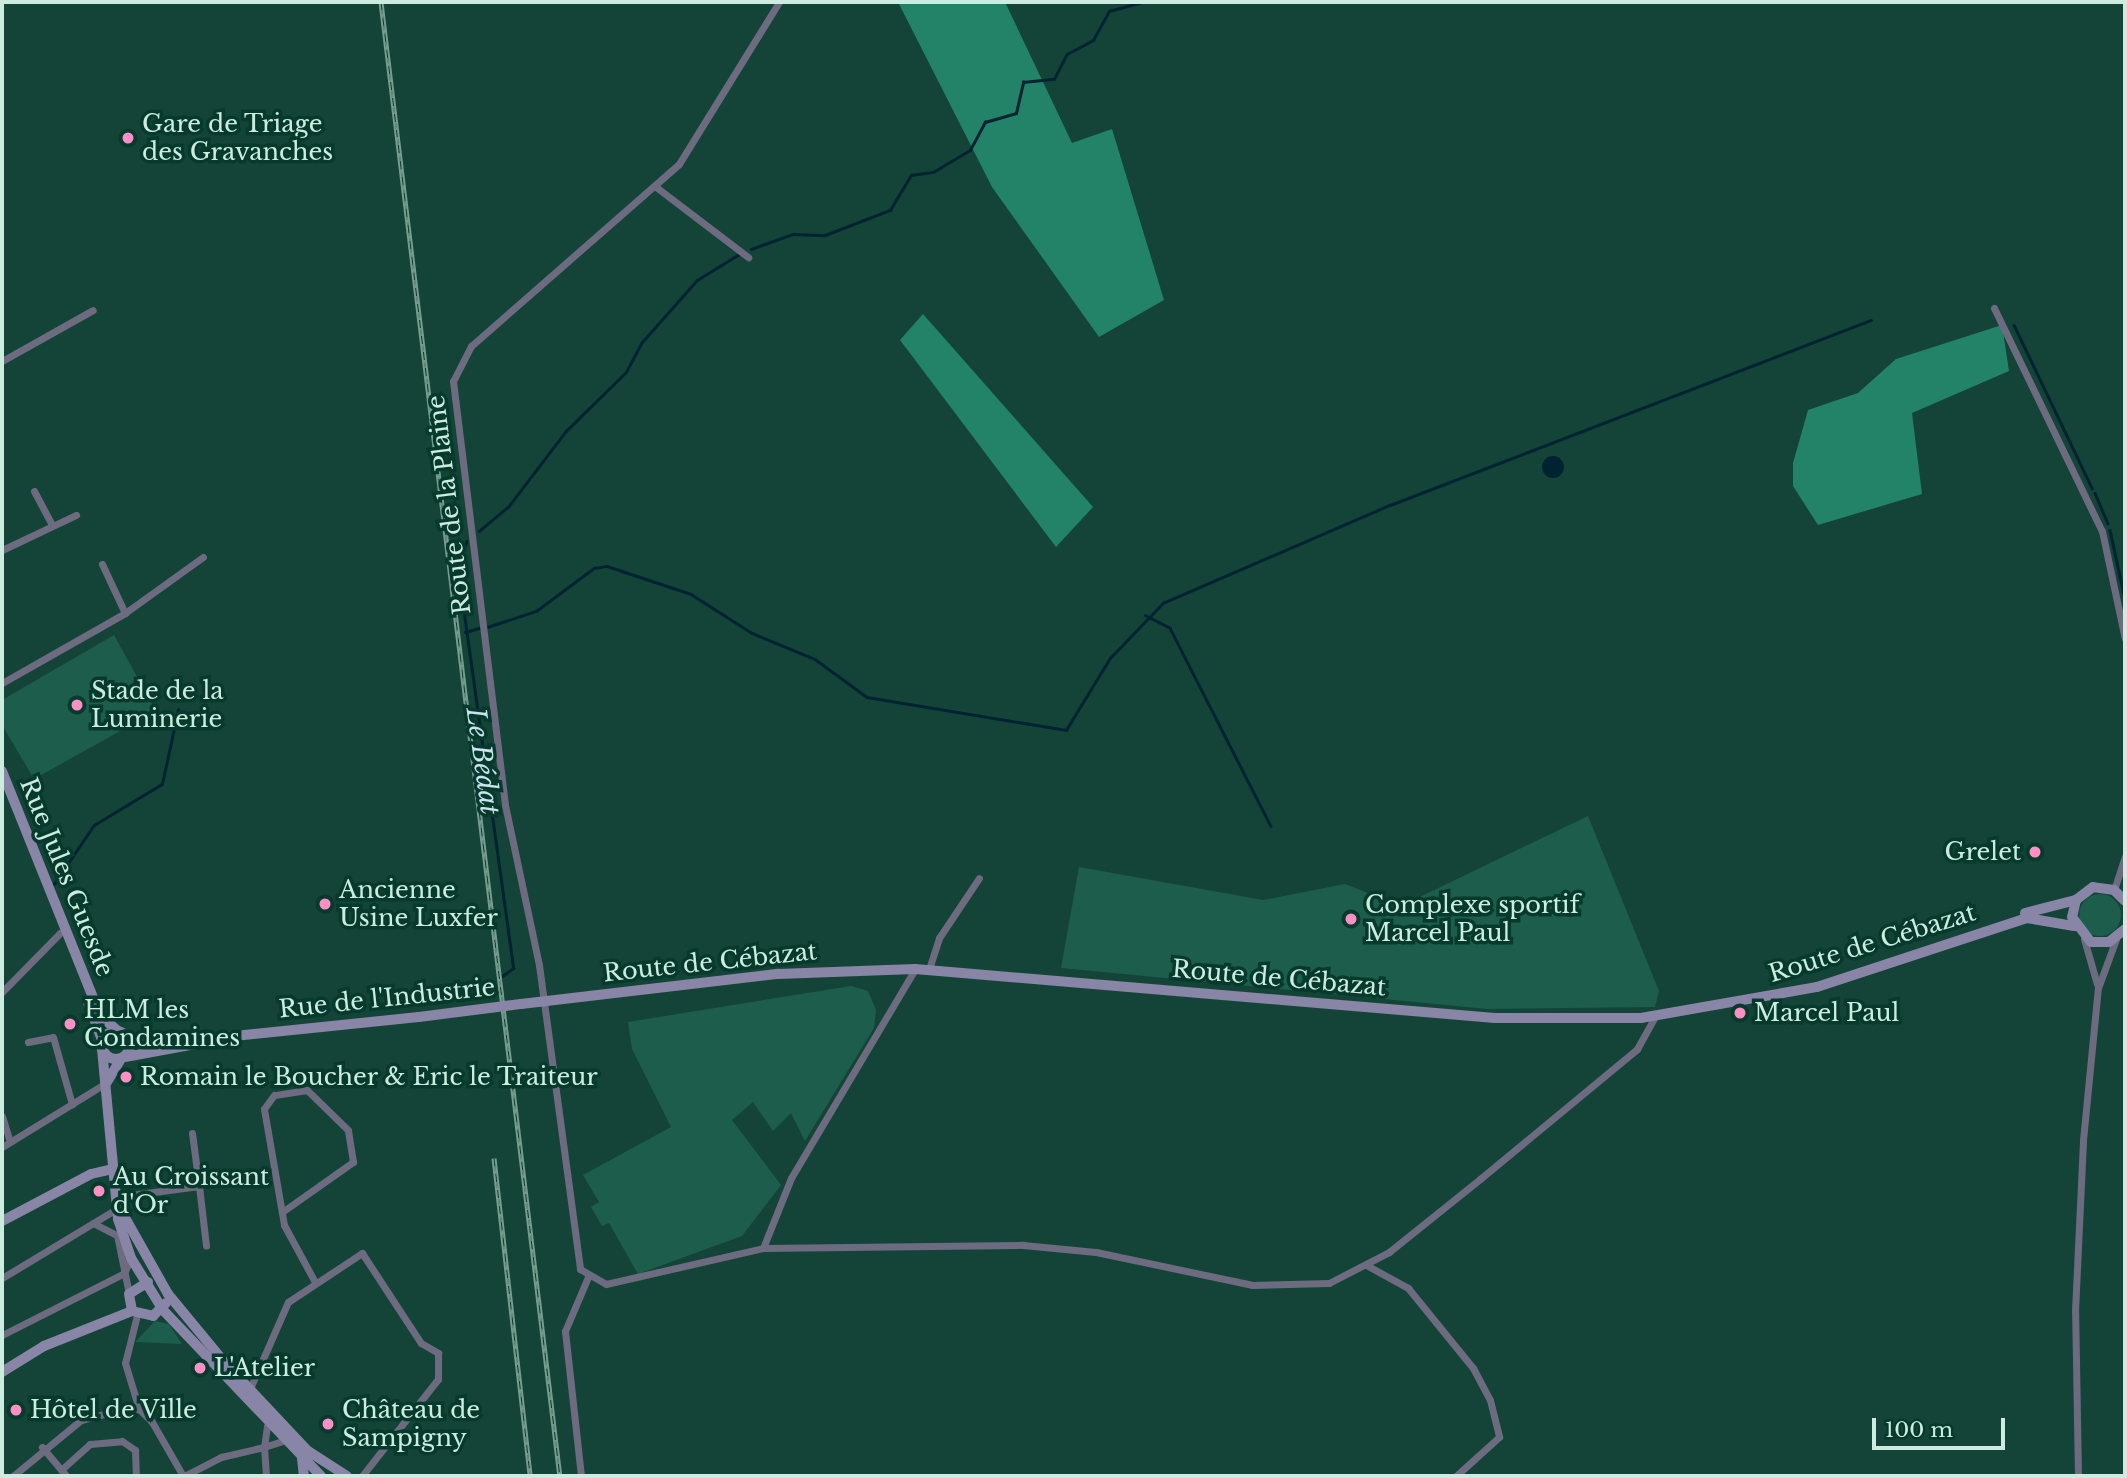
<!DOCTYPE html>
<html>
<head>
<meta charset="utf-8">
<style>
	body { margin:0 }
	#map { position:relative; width:2127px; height:1478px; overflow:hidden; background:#144437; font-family:"Libre Baskerville",serif }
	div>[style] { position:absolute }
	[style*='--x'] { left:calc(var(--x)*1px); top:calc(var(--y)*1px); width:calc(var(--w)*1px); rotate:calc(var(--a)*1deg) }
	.green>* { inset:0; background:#1c5d4b }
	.round { border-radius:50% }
	.forest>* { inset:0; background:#228369 }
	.water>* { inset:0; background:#002332 }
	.stream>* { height:2.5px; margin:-1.25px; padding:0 1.25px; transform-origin:1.25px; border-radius:1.25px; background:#002332 }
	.street>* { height:7px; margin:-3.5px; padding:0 3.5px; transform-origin:3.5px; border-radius:3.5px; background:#6d6b80 }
	.secondary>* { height:10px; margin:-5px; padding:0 5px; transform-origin:5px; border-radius:5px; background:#8985a6 }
	.secondary>.ring { margin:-5px; padding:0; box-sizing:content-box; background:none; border:10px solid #8985a6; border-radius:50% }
	.rail>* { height:5px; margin-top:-2.5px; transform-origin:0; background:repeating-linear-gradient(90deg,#063a2c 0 8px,#769d90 0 16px); box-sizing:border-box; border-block:2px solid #769d90 }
	.secondary-bridge>* { height:10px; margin:-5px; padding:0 5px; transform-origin:5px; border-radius:5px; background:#8985a6 }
	.dots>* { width:19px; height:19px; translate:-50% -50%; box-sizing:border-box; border:4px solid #063a2c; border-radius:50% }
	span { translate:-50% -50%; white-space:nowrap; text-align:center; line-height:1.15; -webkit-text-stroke:7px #063a2c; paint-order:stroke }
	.poi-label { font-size:24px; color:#cdece0 }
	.left { translate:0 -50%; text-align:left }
	.right { translate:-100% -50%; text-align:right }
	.street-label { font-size:24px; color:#cdece0 }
	.water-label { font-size:26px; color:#cbe3ef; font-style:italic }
	.frame { position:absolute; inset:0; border:4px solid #cdece0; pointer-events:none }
	.scale { position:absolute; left:1872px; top:1418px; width:133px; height:32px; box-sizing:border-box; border:4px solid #cdece0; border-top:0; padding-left:9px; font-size:21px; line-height:24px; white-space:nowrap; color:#cdece0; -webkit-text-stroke:5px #063a2c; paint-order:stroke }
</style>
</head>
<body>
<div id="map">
	<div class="green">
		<div style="clip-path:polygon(114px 635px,156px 711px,34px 779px,2px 725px,2px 700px)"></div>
		<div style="clip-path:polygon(1588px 816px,1659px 991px,1655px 1007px,1487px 1009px,1061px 968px,1079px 867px,1263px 900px,1345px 884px,1401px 906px)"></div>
		<div class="round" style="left:2079px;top:894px;width:42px;height:42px"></div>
		<div style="clip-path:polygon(851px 986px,868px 991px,876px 1010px,874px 1028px,805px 1141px,791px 1113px,773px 1131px,753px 1102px,732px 1120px,781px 1185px,742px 1236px,638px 1274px,609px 1223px,602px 1226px,591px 1207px,599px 1202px,583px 1175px,671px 1127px,632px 1049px,628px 1022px)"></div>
		<div style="clip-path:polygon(155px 1321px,169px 1324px,182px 1344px,135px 1342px)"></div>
	</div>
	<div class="forest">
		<div style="clip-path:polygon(898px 2px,1005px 2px,1072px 143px,1112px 129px,1164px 300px,1099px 337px,992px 187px)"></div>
		<div style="clip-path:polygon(923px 314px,1093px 507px,1056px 547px,900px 340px)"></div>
		<div style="clip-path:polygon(2002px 325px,2009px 371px,1912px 413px,1922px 494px,1818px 525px,1793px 486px,1793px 463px,1808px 410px,1858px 393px,1896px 359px)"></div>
	</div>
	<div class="water">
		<div class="round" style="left:1542px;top:456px;width:22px;height:22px"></div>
	</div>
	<div class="stream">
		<div style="--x:751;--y:249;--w:45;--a:-19.7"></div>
		<div style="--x:793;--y:234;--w:32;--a:2"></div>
		<div style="--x:825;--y:235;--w:70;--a:-21"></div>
		<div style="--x:890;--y:210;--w:41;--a:-59"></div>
		<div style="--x:911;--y:175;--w:22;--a:-8"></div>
		<div style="--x:933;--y:172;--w:43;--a:-30.7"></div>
		<div style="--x:970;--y:150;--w:32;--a:-62"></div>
		<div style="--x:985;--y:122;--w:32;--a:-16"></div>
		<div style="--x:1016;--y:113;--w:32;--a:-77"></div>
		<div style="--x:1023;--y:82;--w:31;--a:-6"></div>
		<div style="--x:1054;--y:79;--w:28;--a:-63"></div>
		<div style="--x:1067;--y:54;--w:30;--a:-28"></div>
		<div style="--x:1093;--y:40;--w:33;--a:-61"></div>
		<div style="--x:1109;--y:11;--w:34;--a:-15"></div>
		<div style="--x:2014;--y:325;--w:181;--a:64.4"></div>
		<div style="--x:2095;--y:493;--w:33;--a:67"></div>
		<div style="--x:2110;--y:530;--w:66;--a:77.7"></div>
		<div style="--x:479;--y:531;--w:38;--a:-40"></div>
		<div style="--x:508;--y:507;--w:96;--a:-52.7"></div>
		<div style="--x:566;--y:431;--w:84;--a:-44.5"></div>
		<div style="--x:626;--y:372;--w:34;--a:-62"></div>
		<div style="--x:642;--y:342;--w:83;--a:-48.4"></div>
		<div style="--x:697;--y:280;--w:52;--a:-31.5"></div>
		<div style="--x:467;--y:541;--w:28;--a:109"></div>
		<div style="--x:458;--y:567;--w:405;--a:82.1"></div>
		<div style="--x:514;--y:968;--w:14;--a:144"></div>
		<div style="--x:1145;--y:615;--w:28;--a:27"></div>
		<div style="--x:1170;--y:628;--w:222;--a:63"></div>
		<div style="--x:487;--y:627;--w:52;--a:-18.1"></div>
		<div style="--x:536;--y:611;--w:72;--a:-36.6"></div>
		<div style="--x:594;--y:568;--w:13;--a:-9"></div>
		<div style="--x:607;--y:566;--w:89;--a:18.4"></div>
		<div style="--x:691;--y:594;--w:72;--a:32.6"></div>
		<div style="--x:752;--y:633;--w:68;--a:22.4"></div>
		<div style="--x:815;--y:659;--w:64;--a:36.2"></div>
		<div style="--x:867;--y:697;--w:202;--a:9.4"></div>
		<div style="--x:1066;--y:730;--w:84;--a:-58.6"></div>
		<div style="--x:1110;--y:658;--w:76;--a:-46.1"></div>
		<div style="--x:1163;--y:603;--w:247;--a:-23.4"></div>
		<div style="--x:1390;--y:505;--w:515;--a:-21.04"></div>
		<div style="--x:465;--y:632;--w:15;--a:-16"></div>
		<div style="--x:54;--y:884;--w:71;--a:-55.9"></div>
		<div style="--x:94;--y:825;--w:79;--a:-31.1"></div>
		<div style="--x:162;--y:784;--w:76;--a:-77.8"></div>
	</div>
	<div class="street">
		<div style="--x:779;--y:2;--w:190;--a:121.7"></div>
		<div style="--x:679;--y:164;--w:276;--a:138.8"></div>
		<div style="--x:471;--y:346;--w:39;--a:117"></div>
		<div style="--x:453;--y:381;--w:427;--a:83"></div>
		<div style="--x:505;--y:805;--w:164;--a:78"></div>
		<div style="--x:539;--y:965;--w:307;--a:82.3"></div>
		<div style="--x:580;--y:1269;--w:30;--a:30"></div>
		<div style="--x:606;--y:1284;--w:161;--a:-12.9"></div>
		<div style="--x:763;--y:1248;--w:260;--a:-0.7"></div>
		<div style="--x:1023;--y:1245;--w:73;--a:5.5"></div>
		<div style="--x:1096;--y:1252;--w:159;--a:11.9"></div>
		<div style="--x:1252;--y:1285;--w:77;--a:-1.5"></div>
		<div style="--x:1329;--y:1283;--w:68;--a:-27.3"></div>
		<div style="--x:1389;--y:1252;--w:117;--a:-38.7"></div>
		<div style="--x:1480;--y:1179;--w:204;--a:-39.6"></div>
		<div style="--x:1637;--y:1049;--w:37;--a:-61"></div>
		<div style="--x:656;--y:187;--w:116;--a:37.3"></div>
		<div style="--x:1994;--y:308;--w:248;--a:64.2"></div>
		<div style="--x:2102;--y:531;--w:110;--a:78"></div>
		<div style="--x:2;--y:361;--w:104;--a:-29.3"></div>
		<div style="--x:34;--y:491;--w:38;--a:62"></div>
		<div style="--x:2;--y:550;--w:82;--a:-25.3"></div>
		<div style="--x:102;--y:564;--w:54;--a:64.9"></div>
		<div style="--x:2;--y:683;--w:142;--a:-29.6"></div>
		<div style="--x:125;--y:613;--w:96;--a:-35.7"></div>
		<div style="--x:2114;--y:890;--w:35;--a:-72"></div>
		<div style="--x:2084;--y:939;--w:47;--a:73.9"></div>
		<div style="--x:929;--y:969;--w:33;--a:-72"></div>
		<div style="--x:939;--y:938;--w:72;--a:-56.3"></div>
		<div style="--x:2;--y:992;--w:83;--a:-45.5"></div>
		<div style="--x:28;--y:1042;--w:25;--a:-11"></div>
		<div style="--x:53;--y:1037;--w:70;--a:74.2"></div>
		<div style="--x:2;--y:1116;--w:27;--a:73"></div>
		<div style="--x:192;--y:1133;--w:53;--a:82.5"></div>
		<div style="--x:2;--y:1147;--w:122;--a:-31.6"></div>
		<div style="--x:116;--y:1197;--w:84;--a:-7.5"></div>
		<div style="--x:199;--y:1186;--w:60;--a:83.3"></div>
		<div style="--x:282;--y:1212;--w:87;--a:-35.2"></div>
		<div style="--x:353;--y:1162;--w:32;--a:-99"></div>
		<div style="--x:348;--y:1130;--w:57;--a:-135.7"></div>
		<div style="--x:307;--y:1090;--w:33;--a:171"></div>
		<div style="--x:274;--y:1095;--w:17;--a:126"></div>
		<div style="--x:264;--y:1109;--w:118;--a:80.2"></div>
		<div style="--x:284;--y:1225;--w:65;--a:61.5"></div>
		<div style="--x:93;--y:1223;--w:27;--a:27"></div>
		<div style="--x:117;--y:1235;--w:60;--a:78.5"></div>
		<div style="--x:763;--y:1248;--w:75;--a:-68.2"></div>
		<div style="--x:791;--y:1178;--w:243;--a:-59.3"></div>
		<div style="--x:1368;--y:1266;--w:46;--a:28.8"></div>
		<div style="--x:1408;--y:1288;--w:103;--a:50.9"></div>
		<div style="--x:1473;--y:1368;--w:36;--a:62"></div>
		<div style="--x:1490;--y:1400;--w:38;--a:76"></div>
		<div style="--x:1499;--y:1437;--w:58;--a:137.8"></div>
		<div style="--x:2;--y:1278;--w:135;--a:-31.1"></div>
		<div style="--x:137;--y:1315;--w:49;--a:104"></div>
		<div style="--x:125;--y:1363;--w:48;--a:73.1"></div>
		<div style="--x:2;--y:1335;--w:137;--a:-26.9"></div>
		<div style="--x:124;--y:1273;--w:17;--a:-65"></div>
		<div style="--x:248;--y:1393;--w:99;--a:-66.3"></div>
		<div style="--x:288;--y:1302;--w:89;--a:-33.5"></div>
		<div style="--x:362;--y:1253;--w:108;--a:56.8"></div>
		<div style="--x:421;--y:1343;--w:20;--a:30"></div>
		<div style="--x:438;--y:1353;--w:26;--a:90"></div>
		<div style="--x:438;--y:1379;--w:123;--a:128.1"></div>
		<div style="--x:267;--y:1426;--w:21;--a:98"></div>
		<div style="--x:264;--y:1447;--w:19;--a:-18"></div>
		<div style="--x:42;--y:1447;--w:38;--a:50"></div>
		<div style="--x:61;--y:1470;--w:39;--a:-42"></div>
		<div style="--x:90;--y:1444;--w:32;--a:-5"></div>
		<div style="--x:122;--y:1441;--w:16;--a:35"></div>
		<div style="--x:135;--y:1450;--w:26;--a:88"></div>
		<div style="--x:13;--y:1476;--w:88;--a:-39.5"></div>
		<div style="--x:81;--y:1420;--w:48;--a:-14.6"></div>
		<div style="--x:127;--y:1408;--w:12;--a:5"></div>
		<div style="--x:139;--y:1409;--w:18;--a:45"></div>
		<div style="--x:152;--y:1422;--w:62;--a:60.1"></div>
		<div style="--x:184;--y:1476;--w:42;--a:-27.2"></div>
		<div style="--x:221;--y:1457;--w:44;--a:-13.1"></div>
		<div style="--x:264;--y:1447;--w:29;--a:86"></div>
		<div style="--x:581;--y:1476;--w:146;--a:-96.3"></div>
		<div style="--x:565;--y:1331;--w:59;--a:-66.9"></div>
		<div style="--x:2078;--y:1476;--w:165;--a:-91"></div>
		<div style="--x:2075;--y:1311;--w:171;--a:-87.3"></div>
		<div style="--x:2083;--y:1140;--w:153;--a:-84.4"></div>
		<div style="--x:2098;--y:988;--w:52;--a:-69.8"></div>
	</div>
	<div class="secondary">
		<div style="--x:2;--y:771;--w:263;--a:68.1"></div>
		<div style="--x:100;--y:1015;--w:24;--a:42"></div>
		<div style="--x:2125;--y:901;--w:16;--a:-135"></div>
		<div style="--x:2114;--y:890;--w:21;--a:-172"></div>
		<div style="--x:2093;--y:887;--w:21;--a:143"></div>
		<div style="--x:2076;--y:900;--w:17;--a:103"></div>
		<div style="--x:2072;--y:917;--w:31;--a:53"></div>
		<div style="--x:2091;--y:942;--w:18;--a:0"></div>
		<div style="--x:2109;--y:942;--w:21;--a:-39"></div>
		<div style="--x:2025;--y:913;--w:53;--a:-14.3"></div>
		<div style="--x:88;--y:1002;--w:40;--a:69.8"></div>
		<div style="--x:521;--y:1004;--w:259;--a:-6.7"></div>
		<div style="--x:778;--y:974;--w:137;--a:-2.1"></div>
		<div style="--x:915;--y:969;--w:582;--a:4.83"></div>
		<div style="--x:1495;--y:1018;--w:146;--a:0"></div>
		<div style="--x:1641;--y:1018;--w:179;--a:-10"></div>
		<div style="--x:1817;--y:987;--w:221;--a:-18.2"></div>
		<div style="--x:2027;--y:918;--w:48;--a:9.7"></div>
		<div class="ring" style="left:102px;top:1031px;width:18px;height:18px"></div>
		<div style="--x:129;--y:1039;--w:20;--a:18"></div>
		<div style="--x:148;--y:1045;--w:272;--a:-5.9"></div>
		<div style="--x:102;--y:1049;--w:171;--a:84.6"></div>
		<div style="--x:118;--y:1219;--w:41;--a:71.6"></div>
		<div style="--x:131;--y:1258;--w:61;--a:58.4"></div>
		<div style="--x:163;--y:1310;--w:229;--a:46.4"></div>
		<div style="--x:125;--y:1057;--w:95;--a:-10.4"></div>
		<div style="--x:107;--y:1082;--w:27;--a:-59"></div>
		<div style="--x:119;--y:1207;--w:100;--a:60.6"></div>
		<div style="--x:168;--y:1294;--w:89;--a:50.4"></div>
		<div style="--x:225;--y:1363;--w:121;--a:46.7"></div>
		<div style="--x:308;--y:1451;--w:46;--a:32.7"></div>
		<div style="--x:2;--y:1221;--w:101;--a:-27.8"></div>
		<div style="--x:91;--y:1174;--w:23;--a:-13"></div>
		<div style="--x:148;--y:1282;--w:22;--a:148"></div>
		<div style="--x:129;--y:1294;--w:17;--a:80"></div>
		<div style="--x:132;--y:1311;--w:22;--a:13"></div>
		<div style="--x:153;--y:1316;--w:18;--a:-45"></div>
		<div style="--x:2;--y:1372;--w:49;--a:-31.8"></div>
		<div style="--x:44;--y:1346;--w:95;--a:-21.7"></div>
		<div style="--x:302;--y:1458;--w:18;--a:84"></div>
	</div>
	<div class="rail">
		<div style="--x:381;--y:2;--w:1485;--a:83.08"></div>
		<div style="--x:494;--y:1158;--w:320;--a:83.5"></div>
	</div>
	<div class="secondary-bridge">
		<div style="--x:419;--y:1017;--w:103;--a:-7.3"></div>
	</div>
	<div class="dots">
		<div style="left:128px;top:138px;background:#fc8fc3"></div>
		<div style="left:77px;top:705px;background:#fc8fc3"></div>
		<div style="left:2035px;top:852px;background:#fc8fc3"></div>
		<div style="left:325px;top:904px;background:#fc8fc3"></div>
		<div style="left:1351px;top:919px;background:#fc8fc3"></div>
		<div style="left:1740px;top:1013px;background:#fc8fc3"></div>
		<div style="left:70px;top:1024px;background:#fc8fc3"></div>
		<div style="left:126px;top:1077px;background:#fc8fc3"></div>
		<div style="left:99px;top:1191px;background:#fc8fc3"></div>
		<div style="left:200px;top:1368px;background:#fc8fc3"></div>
		<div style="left:16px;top:1410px;background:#fc8fc3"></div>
		<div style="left:328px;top:1424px;background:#fc8fc3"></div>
	</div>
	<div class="poi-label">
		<span class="left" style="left:142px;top:138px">Gare de Triage<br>des Gravanches</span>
		<span class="left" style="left:91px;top:705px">Stade de la<br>Luminerie</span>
		<span class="right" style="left:2021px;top:852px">Grelet</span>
		<span class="left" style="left:339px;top:904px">Ancienne<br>Usine Luxfer</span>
		<span class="left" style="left:1365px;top:919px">Complexe sportif<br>Marcel Paul</span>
		<span class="left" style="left:84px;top:1024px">HLM les<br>Condamines</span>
		<span class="left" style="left:1754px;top:1013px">Marcel Paul</span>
		<span class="left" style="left:140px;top:1077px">Romain le Boucher &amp; Eric le Traiteur</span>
		<span class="left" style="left:113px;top:1191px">Au Croissant<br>d'Or</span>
		<span class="left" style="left:214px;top:1368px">L'Atelier</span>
		<span class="left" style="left:30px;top:1410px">Hôtel de Ville</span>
		<span class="left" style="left:342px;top:1424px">Château de<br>Sampigny</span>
	</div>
	<div class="street-label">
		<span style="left:449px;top:505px;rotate:-97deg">Route de la Plaine</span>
		<span style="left:67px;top:877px;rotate:68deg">Rue Jules Guesde</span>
		<span style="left:1872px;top:943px;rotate:-17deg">Route de Cébazat</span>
		<span style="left:710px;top:962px;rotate:-6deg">Route de Cébazat</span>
		<span style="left:1279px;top:978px;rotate:5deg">Route de Cébazat</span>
		<span style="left:387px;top:998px;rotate:-6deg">Rue de l'Industrie</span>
	</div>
	<div class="water-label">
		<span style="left:482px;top:761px;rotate:82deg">Le Bédat</span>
	</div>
	<div class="frame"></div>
	<div class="scale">100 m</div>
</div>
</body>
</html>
